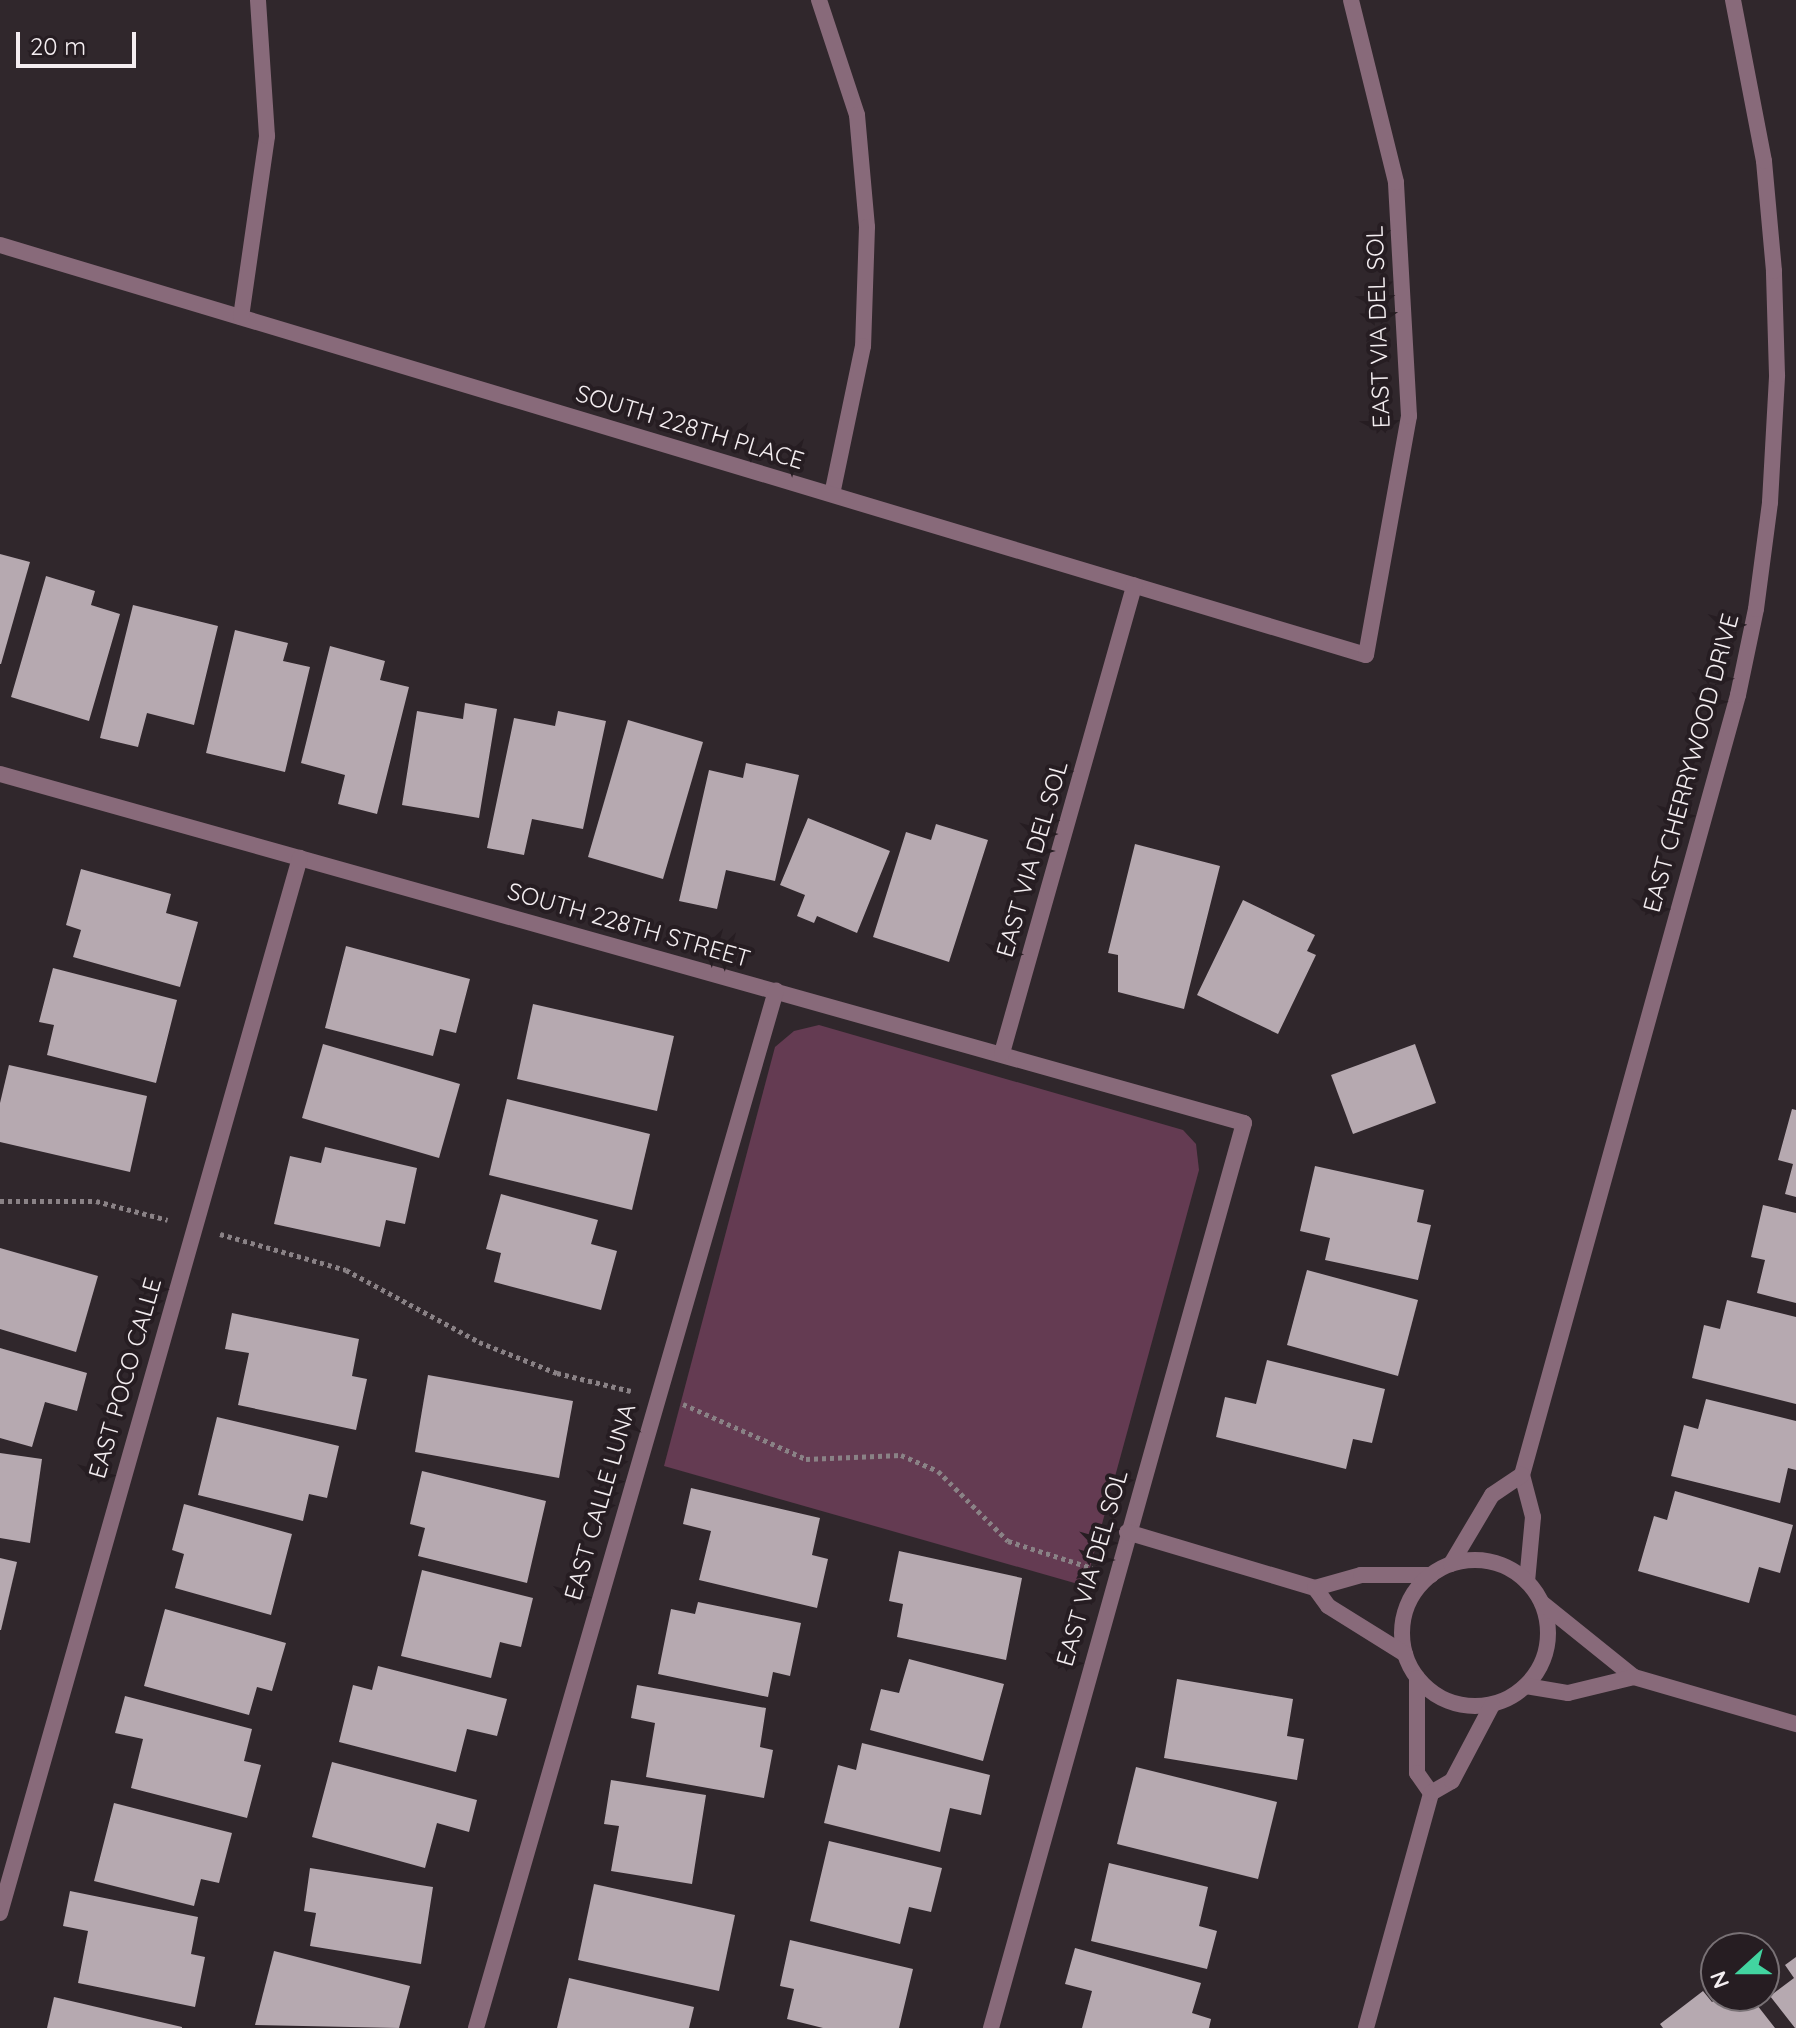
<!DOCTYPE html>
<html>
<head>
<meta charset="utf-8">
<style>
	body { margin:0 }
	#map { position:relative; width:1796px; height:2028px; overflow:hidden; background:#30272c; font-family:Quicksand,sans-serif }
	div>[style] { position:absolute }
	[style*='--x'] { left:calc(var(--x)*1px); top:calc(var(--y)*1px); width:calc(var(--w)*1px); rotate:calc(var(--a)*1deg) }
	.green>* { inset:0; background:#643b52 }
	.building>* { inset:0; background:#b6a9b0 }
	.path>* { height:5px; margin-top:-2.5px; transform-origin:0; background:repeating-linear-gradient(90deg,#8a8286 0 4px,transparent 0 8px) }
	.street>* { height:16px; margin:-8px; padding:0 8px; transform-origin:8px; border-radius:8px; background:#886a7a }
	.street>.ring { margin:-8px; padding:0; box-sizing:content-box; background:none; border:16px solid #886a7a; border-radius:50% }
	span { translate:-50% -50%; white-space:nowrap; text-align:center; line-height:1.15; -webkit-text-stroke:8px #261d22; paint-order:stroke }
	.street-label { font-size:24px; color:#f4eef1 }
	.north { position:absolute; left:1700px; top:1932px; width:80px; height:80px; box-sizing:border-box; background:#261d22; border:2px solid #787175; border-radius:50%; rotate:249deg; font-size:22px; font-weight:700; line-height:32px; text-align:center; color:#f4eef1 }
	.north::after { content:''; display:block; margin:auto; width:28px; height:36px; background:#42d4a0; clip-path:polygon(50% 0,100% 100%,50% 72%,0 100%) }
	.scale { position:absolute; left:16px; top:32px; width:120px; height:36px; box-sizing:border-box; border:4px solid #f4eef1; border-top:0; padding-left:10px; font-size:24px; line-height:28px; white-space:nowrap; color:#f4eef1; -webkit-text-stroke:6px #261d22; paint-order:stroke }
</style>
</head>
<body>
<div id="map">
	<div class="green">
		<div style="clip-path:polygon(819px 1025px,1183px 1130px,1196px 1144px,1199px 1170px,1085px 1586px,664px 1466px,775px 1047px,794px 1031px)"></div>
	</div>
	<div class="building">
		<div style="clip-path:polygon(0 554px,30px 562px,1px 664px,0 664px)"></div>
		<div style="clip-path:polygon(46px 576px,95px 591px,91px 605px,120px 614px,89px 721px,11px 697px)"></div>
		<div style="clip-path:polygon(133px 605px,218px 626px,194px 725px,147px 713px,138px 747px,100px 738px)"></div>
		<div style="clip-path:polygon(235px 630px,288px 643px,283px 661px,310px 667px,285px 772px,206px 753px)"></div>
		<div style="clip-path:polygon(330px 646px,385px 661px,380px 680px,409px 687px,377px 814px,338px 804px,345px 775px,301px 763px)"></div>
		<div style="clip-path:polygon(465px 703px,497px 709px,479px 818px,402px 805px,417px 711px,463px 719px)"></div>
		<div style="clip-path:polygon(558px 711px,606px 721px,583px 829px,532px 819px,524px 855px,487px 848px,514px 718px,555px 726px)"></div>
		<div style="clip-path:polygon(628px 720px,703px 742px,663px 879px,588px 857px)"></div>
		<div style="clip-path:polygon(746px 763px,799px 775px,775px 881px,726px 870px,717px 909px,679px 901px,709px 770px,743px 778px)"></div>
		<div style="clip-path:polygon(808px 818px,890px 851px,857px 933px,817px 916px,814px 923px,797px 916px,805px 895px,780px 885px)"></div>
		<div style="clip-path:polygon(936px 824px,988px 840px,949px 962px,873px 937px,906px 832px,931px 840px)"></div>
		<div style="clip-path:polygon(1135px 844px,1220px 866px,1184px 1009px,1118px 992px,1118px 955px,1108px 953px)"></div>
		<div style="clip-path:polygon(81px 869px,171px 894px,166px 913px,198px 922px,180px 987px,73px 957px,81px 930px,66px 925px)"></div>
		<div style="clip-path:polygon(1243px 900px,1315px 935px,1307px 951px,1316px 955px,1278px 1034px,1197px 995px)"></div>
		<div style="clip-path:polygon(346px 946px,470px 979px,456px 1033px,440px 1029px,433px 1056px,325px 1028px)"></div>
		<div style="clip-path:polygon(53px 968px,177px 1000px,156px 1083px,47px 1055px,54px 1025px,39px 1022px)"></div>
		<div style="clip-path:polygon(533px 1004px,674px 1036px,657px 1111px,517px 1079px)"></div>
		<div style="clip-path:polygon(323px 1044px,460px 1084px,439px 1158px,302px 1118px)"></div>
		<div style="clip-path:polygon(1415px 1044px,1436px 1103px,1353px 1134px,1331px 1075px)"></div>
		<div style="clip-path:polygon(9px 1065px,147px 1096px,130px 1172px,0 1142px,0 1103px)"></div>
		<div style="clip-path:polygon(507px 1099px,650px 1134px,632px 1210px,489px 1175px)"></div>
		<div style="clip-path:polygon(1792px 1109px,1796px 1110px,1796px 1197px,1785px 1194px,1793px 1164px,1778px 1160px)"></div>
		<div style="clip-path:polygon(325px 1147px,417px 1168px,405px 1224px,386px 1220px,380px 1247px,274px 1224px,290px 1156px,321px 1163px)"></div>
		<div style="clip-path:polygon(1315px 1166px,1424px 1190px,1417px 1222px,1431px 1225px,1418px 1280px,1325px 1260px,1330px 1238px,1300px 1231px)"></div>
		<div style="clip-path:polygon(501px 1194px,598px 1220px,591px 1244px,617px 1251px,601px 1310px,494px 1282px,501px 1253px,486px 1249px)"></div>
		<div style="clip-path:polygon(1763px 1205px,1796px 1213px,1796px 1303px,1757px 1293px,1765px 1260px,1751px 1257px)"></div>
		<div style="clip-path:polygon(0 1248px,98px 1276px,76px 1352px,0 1329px)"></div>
		<div style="clip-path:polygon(1307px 1270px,1418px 1300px,1398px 1376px,1287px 1345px)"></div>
		<div style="clip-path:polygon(1727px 1300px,1796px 1317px,1796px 1404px,1692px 1378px,1704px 1325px,1720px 1329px)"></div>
		<div style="clip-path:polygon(232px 1313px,359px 1339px,352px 1376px,367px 1379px,356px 1430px,238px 1405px,249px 1353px,225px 1349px)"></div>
		<div style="clip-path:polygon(0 1348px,87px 1373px,77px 1411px,45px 1402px,32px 1447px,0 1438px)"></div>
		<div style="clip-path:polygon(1267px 1360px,1385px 1389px,1372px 1443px,1353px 1439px,1346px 1469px,1216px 1437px,1225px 1397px,1256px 1404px)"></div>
		<div style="clip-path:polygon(428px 1375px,573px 1401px,559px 1478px,415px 1452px)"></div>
		<div style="clip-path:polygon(1706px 1399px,1796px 1421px,1796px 1470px,1788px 1468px,1780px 1503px,1671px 1476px,1684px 1425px,1698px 1429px)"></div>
		<div style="clip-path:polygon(217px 1417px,339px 1446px,327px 1498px,309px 1494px,303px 1521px,198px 1495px)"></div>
		<div style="clip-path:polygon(0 1453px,42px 1459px,30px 1543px,0 1538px)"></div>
		<div style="clip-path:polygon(422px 1471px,546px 1501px,527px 1583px,418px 1556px,425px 1528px,410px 1524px)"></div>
		<div style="clip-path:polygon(691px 1488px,820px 1518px,812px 1555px,828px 1559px,817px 1608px,699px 1580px,711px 1531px,683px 1524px)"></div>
		<div style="clip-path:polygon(1675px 1491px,1793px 1525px,1780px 1573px,1759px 1567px,1749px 1603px,1638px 1571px,1654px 1516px,1667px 1520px)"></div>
		<div style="clip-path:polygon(184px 1504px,292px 1534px,271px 1615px,175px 1588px,184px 1554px,172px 1550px)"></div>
		<div style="clip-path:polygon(899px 1551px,1022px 1578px,1006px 1660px,897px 1637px,903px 1604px,889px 1601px)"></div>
		<div style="clip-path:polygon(0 1558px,17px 1562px,1px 1630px,0 1630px)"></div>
		<div style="clip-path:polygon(422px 1570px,533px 1598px,521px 1647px,500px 1642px,491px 1678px,401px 1656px)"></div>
		<div style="clip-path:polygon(698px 1602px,801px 1623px,790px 1676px,773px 1672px,768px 1697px,658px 1674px,671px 1609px,695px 1614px)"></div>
		<div style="clip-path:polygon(165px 1609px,286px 1643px,272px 1691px,257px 1687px,249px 1715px,144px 1686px)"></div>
		<div style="clip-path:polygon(909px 1659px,1004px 1684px,983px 1761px,870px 1730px,881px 1689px,899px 1693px)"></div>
		<div style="clip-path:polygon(378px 1666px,507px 1699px,497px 1736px,467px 1729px,456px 1772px,339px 1742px,353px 1685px,372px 1690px)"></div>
		<div style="clip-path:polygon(1177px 1679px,1293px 1699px,1287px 1736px,1304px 1739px,1297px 1780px,1164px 1758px)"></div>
		<div style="clip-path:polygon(637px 1685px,766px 1708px,760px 1747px,773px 1750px,764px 1798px,646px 1777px,655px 1723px,631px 1718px)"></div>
		<div style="clip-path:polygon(125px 1696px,252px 1729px,244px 1761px,261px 1765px,247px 1818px,131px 1788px,143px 1739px,115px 1733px)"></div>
		<div style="clip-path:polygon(862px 1743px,990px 1775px,981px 1815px,950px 1808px,940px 1852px,824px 1823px,838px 1765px,856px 1770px)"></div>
		<div style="clip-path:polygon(332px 1762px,477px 1800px,469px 1832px,437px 1823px,425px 1868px,312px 1837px)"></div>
		<div style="clip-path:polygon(1136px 1767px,1277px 1802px,1258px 1879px,1117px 1844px)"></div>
		<div style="clip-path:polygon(611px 1780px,706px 1795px,692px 1884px,611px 1871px,619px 1826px,604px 1824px)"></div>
		<div style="clip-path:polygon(114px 1803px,232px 1833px,219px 1883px,201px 1879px,194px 1906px,94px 1881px)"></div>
		<div style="clip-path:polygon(829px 1841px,942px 1868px,931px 1912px,909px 1907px,900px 1944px,810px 1921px)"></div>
		<div style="clip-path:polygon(1109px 1863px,1208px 1887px,1199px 1926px,1217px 1931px,1207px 1969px,1091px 1941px)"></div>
		<div style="clip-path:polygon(310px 1868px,433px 1887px,421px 1964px,310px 1946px,316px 1913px,304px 1911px)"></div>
		<div style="clip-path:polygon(594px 1884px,735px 1915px,719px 1991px,578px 1960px)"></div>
		<div style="clip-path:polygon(70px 1891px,198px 1917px,191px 1954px,205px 1957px,195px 2007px,78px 1983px,88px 1931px,63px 1926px)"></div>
		<div style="clip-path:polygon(790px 1940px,913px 1969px,899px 2028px,823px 2028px,787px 2019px,794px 1989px,780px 1986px)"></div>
		<div style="clip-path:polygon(1075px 1948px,1201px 1983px,1192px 2013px,1211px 2019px,1209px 2028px,1082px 2028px,1092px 1991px,1065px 1984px)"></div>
		<div style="clip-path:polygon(274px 1951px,410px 1986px,399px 2028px,255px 2025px)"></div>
		<div style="clip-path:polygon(1796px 1957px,1796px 2028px,1795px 2028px,1770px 1996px,1794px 1978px,1785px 1965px)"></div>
		<div style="clip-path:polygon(569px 1978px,694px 2007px,689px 2028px,557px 2028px)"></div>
		<div style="clip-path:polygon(1703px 1991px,1712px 2002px,1720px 1996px,1750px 1996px,1775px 2028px,1663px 2028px,1660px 2024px)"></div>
		<div style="clip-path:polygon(54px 1997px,182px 2027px,182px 2028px,47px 2028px)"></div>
	</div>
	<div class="path">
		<div style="--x:0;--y:1201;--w:96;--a:0"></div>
		<div style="--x:96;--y:1201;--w:74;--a:14.8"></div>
		<div style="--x:220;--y:1234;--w:131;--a:15.9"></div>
		<div style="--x:346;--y:1270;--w:151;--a:28.4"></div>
		<div style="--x:479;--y:1342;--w:84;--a:21.7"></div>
		<div style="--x:557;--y:1373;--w:76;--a:13.7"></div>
		<div style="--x:683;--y:1404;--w:135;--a:24.1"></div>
		<div style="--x:806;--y:1459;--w:95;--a:-2.4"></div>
		<div style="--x:901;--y:1455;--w:40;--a:23.4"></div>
		<div style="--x:938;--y:1471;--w:99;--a:45"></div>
		<div style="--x:1008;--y:1541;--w:88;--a:17.8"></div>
	</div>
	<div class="street">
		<div style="--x:819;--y:0;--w:121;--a:71.7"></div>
		<div style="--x:857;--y:115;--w:112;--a:84.9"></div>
		<div style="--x:867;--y:227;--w:119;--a:91.9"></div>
		<div style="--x:863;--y:346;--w:151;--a:101.8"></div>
		<div style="--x:0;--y:245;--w:1426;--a:16.71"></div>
		<div style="--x:1366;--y:655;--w:243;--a:-79.8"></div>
		<div style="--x:1409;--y:416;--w:234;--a:-93.2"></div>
		<div style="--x:1396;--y:182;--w:187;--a:-103.9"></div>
		<div style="--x:241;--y:317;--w:183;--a:-81.8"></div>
		<div style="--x:267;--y:136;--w:136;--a:-93.8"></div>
		<div style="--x:0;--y:774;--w:1292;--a:15.67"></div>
		<div style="--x:1244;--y:1123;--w:940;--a:105.62"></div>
		<div style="--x:1002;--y:1053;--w:486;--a:-74.2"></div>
		<div style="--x:1522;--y:1475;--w:809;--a:-74.52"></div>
		<div style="--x:1738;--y:695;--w:88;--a:-78.2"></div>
		<div style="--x:1756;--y:609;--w:108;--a:-82.5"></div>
		<div style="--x:1770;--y:502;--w:127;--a:-86.8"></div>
		<div style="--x:1777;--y:375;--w:104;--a:-91.7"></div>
		<div style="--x:1774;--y:271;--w:110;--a:-95.2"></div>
		<div style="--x:1764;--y:161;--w:164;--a:-100.9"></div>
		<div style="--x:1522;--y:1475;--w:43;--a:75.3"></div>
		<div style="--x:1533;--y:1517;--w:65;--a:95.3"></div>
		<div style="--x:1127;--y:1532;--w:196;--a:16.6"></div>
		<div style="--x:1315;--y:1588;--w:48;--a:-15.8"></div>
		<div style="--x:1361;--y:1575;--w:70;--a:0"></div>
		<div class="ring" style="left:1402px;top:1560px;width:130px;height:130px"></div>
		<div style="--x:1451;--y:1564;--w:80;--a:-59.3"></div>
		<div style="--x:1492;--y:1495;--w:36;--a:-34"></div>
		<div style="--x:1315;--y:1588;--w:22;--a:54"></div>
		<div style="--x:1328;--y:1606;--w:91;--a:31.9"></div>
		<div style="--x:1542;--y:1603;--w:118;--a:38.8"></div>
		<div style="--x:1634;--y:1677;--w:169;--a:16.2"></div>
		<div style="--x:1417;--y:1678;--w:95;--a:90"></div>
		<div style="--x:1417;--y:1773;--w:24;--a:55"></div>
		<div style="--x:1526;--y:1686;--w:43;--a:9.5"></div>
		<div style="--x:1568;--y:1693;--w:68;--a:-13.6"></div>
		<div style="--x:0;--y:1913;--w:1097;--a:-74.13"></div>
		<div style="--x:476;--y:2028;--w:1080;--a:-73.87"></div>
		<div style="--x:1366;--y:2028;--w:244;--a:-74.5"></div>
		<div style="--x:1431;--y:1793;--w:24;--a:-30"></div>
		<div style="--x:1452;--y:1781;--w:86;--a:-62.2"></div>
	</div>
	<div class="street-label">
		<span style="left:1378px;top:327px;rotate:-92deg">EAST VIA DEL SOL</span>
		<span style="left:690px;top:427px;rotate:17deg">SOUTH 228TH PLACE</span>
		<span style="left:1691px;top:763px;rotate:-75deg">EAST CHERRYWOOD DRIVE</span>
		<span style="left:1032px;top:859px;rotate:-74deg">EAST VIA DEL SOL</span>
		<span style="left:629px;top:925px;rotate:16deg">SOUTH 228TH STREET</span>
		<span style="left:125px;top:1378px;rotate:-74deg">EAST POCO CALLE</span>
		<span style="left:600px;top:1502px;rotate:-74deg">EAST CALLE LUNA</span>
		<span style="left:1092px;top:1568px;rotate:-74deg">EAST VIA DEL SOL</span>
	</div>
	<div class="north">N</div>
	<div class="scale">20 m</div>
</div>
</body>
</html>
